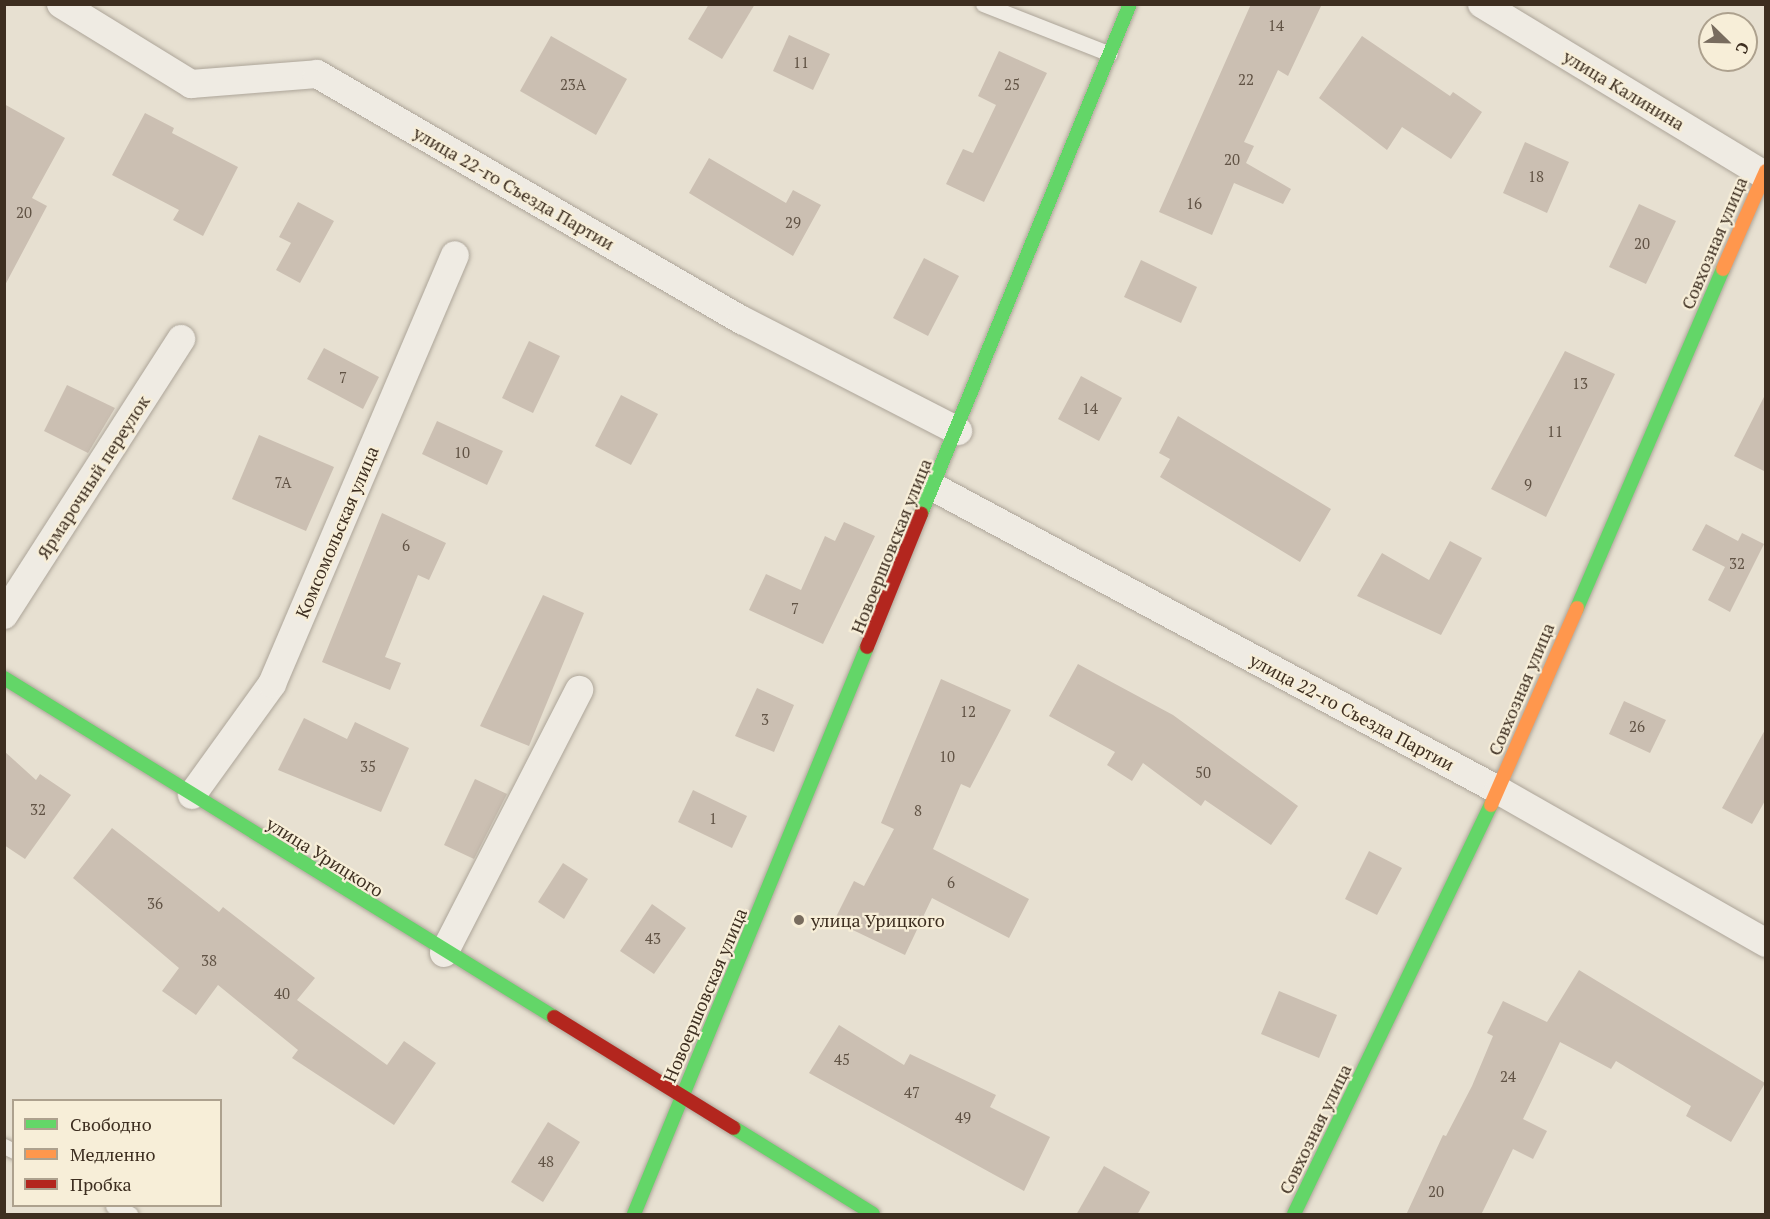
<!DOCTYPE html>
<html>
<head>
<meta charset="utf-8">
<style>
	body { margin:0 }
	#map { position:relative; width:1770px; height:1219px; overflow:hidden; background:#e7e0d1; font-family:"PT Serif",serif }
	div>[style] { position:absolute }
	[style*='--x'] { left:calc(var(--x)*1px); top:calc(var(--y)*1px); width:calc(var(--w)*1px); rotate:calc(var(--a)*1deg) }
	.building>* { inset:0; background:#cbbfb2 }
	.roads { filter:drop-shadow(0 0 2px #ada599) drop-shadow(0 0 2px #ada599) }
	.lane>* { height:15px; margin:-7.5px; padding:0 7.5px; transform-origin:7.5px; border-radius:7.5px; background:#efebe3 }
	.street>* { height:28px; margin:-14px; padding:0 14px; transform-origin:14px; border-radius:14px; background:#efebe3 }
	.fast>* { height:14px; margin:-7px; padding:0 7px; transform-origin:7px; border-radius:7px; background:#63d668 }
	.slow>* { height:14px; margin:-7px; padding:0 7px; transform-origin:7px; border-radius:7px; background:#ff974d }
	.jam>* { height:14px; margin:-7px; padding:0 7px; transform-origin:7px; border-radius:7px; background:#b3261e }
	.dots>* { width:16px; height:16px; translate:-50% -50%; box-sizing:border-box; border:3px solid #f7eed8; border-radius:50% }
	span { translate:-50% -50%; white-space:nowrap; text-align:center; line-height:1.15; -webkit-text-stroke:4.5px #f7eed8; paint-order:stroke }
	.number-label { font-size:15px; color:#605244 }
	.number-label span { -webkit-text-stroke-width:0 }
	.street-label { font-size:18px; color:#3d2e20 }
	.poi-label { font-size:18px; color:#3d2e20 }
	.left { translate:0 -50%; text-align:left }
	.frame { position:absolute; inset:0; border:6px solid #3d2e20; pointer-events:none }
	.legend { position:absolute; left:12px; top:1099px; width:210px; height:108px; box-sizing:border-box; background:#f7eed8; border:2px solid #ada18e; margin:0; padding:8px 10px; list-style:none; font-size:18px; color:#3d2e20 }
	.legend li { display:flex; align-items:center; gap:12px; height:30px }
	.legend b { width:30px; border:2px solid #ada18e }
	.north { position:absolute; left:1698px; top:12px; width:60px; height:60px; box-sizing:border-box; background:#f7eed8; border:2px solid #ada18e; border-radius:50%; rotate:113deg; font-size:16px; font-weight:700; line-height:24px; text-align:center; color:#3d2e20 }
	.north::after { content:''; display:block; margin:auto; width:21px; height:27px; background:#786c5e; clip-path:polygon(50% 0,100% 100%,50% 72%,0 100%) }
</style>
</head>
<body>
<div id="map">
	<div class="building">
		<div style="clip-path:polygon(709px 4px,755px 4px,722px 59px,688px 39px)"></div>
		<div style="clip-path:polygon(1251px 4px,1322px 4px,1288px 76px,1278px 70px,1244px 142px,1254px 146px,1246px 163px,1291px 189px,1283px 204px,1234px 183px,1212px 235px,1159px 212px)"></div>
		<div style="clip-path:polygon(789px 35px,830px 54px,813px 90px,773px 71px)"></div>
		<div style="clip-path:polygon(551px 36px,627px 79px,596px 135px,520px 91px)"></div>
		<div style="clip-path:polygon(1362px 36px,1450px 96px,1453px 92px,1482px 112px,1451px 159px,1402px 127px,1387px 150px,1319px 98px)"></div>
		<div style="clip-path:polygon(999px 51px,1047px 73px,984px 202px,946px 184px,963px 149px,973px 153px,996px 105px,978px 96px)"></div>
		<div style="clip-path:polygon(4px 104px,65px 138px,32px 198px,47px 206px,4px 287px)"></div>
		<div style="clip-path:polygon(145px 113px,174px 128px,172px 133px,238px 167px,203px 236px,173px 220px,179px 210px,112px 175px)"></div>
		<div style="clip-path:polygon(1525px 142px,1569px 162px,1547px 213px,1503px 193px)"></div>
		<div style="clip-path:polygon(709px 158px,786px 203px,793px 190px,821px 205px,793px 256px,689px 193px)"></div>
		<div style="clip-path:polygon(298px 202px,334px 221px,300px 283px,276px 270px,291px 243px,279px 237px)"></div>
		<div style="clip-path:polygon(1639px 204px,1676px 221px,1646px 284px,1609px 267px)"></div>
		<div style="clip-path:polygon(924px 258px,959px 276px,928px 336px,893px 318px)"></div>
		<div style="clip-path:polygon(1141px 260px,1197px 287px,1181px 323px,1124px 297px)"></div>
		<div style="clip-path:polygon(529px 341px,560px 356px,533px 413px,502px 398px)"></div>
		<div style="clip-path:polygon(324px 348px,379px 377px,363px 409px,307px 379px)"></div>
		<div style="clip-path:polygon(1565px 351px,1615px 374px,1546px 517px,1491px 489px)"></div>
		<div style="clip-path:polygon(1081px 376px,1122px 398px,1099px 441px,1058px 419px)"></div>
		<div style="clip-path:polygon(67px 385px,115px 408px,88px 453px,44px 431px)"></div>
		<div style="clip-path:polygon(1766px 393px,1766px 472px,1734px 456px)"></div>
		<div style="clip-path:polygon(621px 395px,658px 414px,631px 465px,595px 446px)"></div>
		<div style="clip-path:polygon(1178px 416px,1331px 509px,1300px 562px,1160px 477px,1170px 459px,1159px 453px)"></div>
		<div style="clip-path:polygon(437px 421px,503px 451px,487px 485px,422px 454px)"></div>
		<div style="clip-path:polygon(259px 435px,334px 467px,306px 531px,232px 499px)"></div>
		<div style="clip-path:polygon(382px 513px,446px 543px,429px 580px,418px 575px,385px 657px,401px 663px,390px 690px,322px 662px)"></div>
		<div style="clip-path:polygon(844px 522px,875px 536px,823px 644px,749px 610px,766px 574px,801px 590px,825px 536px,835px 541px)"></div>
		<div style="clip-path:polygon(1706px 524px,1738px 541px,1742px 533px,1764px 544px,1730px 612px,1708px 600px,1725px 567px,1692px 550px)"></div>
		<div style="clip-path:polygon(1450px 541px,1482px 558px,1441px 635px,1357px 596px,1382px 553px,1429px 580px)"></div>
		<div style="clip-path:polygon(543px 595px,584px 613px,529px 746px,480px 726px)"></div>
		<div style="clip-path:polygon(1078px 664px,1173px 715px,1298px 806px,1271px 845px,1205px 800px,1201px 806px,1143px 763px,1132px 781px,1107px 765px,1115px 752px,1049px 716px)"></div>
		<div style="clip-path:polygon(941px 679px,1011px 710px,970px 788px,961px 784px,933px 849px,1029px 899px,1009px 938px,932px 898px,905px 955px,834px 921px,854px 881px,864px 886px,894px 829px,881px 823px)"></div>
		<div style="clip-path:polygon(757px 688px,794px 705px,774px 752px,735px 736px)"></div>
		<div style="clip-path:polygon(1624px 701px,1666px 720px,1650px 753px,1609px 734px)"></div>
		<div style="clip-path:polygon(304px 718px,347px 739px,355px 722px,409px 748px,381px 812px,278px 770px)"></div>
		<div style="clip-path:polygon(1766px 728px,1766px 799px,1752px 824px,1722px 808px)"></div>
		<div style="clip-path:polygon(4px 751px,36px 780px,40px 774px,71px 795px,25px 859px,4px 845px)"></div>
		<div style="clip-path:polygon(475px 779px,507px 794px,474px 859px,444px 845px)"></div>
		<div style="clip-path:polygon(693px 790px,747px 816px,732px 848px,678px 822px)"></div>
		<div style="clip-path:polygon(112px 828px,219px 912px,223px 907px,315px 978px,297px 1000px,387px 1065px,404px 1041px,436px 1063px,394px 1125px,292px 1058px,298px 1050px,218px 985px,196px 1015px,162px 991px,179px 968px,73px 878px)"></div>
		<div style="clip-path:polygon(1369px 851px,1402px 868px,1377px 915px,1345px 899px)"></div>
		<div style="clip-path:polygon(563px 863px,588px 879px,564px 919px,538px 902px)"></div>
		<div style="clip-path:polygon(652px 904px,686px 928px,654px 974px,620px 951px)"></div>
		<div style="clip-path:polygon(1579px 970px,1765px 1083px,1731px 1142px,1686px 1116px,1691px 1106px,1616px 1061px,1611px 1069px,1560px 1042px,1523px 1119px,1547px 1131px,1533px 1159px,1513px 1149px,1481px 1215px,1406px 1215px,1443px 1135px,1446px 1136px,1472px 1086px,1493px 1036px,1487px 1033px,1503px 1001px,1547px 1022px)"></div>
		<div style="clip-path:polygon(1279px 991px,1337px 1015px,1319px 1058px,1261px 1034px)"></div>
		<div style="clip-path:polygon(839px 1025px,904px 1065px,910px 1054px,996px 1095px,990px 1107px,1050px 1137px,1024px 1191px,809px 1073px)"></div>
		<div style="clip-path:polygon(548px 1122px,580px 1142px,543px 1202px,511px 1182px)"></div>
		<div style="clip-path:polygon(1104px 1166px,1150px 1192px,1137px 1215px,1076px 1215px)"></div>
	</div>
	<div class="roads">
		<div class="lane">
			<div style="--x:983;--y:4;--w:136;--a:21.5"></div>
			<div style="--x:4;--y:1146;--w:11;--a:27"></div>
			<div style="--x:113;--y:1206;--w:19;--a:25"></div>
		</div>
		<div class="street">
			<div style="--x:61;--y:4;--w:153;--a:31.6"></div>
			<div style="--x:191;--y:84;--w:126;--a:-4.5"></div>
			<div style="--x:317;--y:74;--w:491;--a:30.1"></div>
			<div style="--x:742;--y:320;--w:243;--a:27.2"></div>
			<div style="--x:1482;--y:4;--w:332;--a:31.2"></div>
			<div style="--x:935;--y:488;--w:639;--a:28.21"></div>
			<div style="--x:1498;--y:790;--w:309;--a:29.7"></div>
			<div style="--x:4;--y:615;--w:328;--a:-57.3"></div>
			<div style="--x:192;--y:795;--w:137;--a:-54.2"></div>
			<div style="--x:272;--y:684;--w:466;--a:-66.9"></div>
			<div style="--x:444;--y:953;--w:296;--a:-62.8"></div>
		</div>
		<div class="fast">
			<div style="--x:921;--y:514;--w:551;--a:-67.72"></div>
			<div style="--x:1577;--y:608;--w:369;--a:-66.7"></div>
			<div style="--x:4;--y:678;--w:646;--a:31.65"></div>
			<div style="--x:734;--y:1128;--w:163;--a:31.7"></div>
			<div style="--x:634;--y:1214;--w:613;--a:-67.66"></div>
			<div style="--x:1294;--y:1214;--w:454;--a:-64.3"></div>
		</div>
		<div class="slow">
			<div style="--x:1723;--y:269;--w:107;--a:-66.3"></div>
			<div style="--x:1491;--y:805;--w:215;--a:-66.4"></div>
		</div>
		<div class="jam">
			<div style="--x:867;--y:647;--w:144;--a:-67.9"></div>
			<div style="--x:554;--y:1017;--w:211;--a:31.7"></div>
		</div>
	</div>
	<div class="dots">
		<div style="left:799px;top:920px;background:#786c5e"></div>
	</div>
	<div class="number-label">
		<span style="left:1276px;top:26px">14</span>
		<span style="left:801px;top:63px">11</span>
		<span style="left:1246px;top:80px">22</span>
		<span style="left:573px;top:85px">23А</span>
		<span style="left:1012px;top:85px">25</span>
		<span style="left:1232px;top:160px">20</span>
		<span style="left:1536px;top:177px">18</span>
		<span style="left:1194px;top:204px">16</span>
		<span style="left:24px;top:213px">20</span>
		<span style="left:793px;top:223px">29</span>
		<span style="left:1642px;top:244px">20</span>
		<span style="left:343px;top:378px">7</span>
		<span style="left:1580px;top:384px">13</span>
		<span style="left:1090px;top:409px">14</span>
		<span style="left:1555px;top:432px">11</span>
		<span style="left:462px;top:453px">10</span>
		<span style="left:283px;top:483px">7А</span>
		<span style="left:1528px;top:485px">9</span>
		<span style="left:406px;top:546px">6</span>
		<span style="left:1737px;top:564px">32</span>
		<span style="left:795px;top:609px">7</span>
		<span style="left:968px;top:712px">12</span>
		<span style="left:765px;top:720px">3</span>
		<span style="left:1637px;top:727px">26</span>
		<span style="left:947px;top:757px">10</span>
		<span style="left:368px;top:767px">35</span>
		<span style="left:1203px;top:773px">50</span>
		<span style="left:38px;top:810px">32</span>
		<span style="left:918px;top:811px">8</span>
		<span style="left:713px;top:819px">1</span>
		<span style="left:951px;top:883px">6</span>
		<span style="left:155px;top:904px">36</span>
		<span style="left:653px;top:939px">43</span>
		<span style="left:209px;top:961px">38</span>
		<span style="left:282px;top:994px">40</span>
		<span style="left:842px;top:1060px">45</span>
		<span style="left:1508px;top:1077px">24</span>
		<span style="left:912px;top:1093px">47</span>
		<span style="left:963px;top:1118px">49</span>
		<span style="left:546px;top:1162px">48</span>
		<span style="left:1436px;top:1192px">20</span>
	</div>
	<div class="street-label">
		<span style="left:1624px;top:90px;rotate:31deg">улица Калинина</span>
		<span style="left:514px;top:188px;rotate:30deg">улица 22-го Съезда Партии</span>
		<span style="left:1714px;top:243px;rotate:-67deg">Совхозная улица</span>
		<span style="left:93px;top:477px;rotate:-57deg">Ярмарочный переулок</span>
		<span style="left:337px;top:532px;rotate:-67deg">Комсомольская улица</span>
		<span style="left:891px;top:546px;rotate:-68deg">Новоершовская улица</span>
		<span style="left:1521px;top:689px;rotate:-67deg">Совхозная улица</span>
		<span style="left:1352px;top:712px;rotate:28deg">улица 22-го Съезда Партии</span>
		<span style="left:325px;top:857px;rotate:32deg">улица Урицкого</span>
		<span style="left:705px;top:995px;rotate:-67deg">Новоершовская улица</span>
		<span style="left:1315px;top:1129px;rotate:-64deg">Совхозная улица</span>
	</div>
	<div class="poi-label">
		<span class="left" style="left:811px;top:920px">улица Урицкого</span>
	</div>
	<div class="frame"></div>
	<ul class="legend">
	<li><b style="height:8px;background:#63d668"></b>Свободно</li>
	<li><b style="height:8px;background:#ff974d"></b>Медленно</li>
	<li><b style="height:8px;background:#b3261e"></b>Пробка</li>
	</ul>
	<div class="north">С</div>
</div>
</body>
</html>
